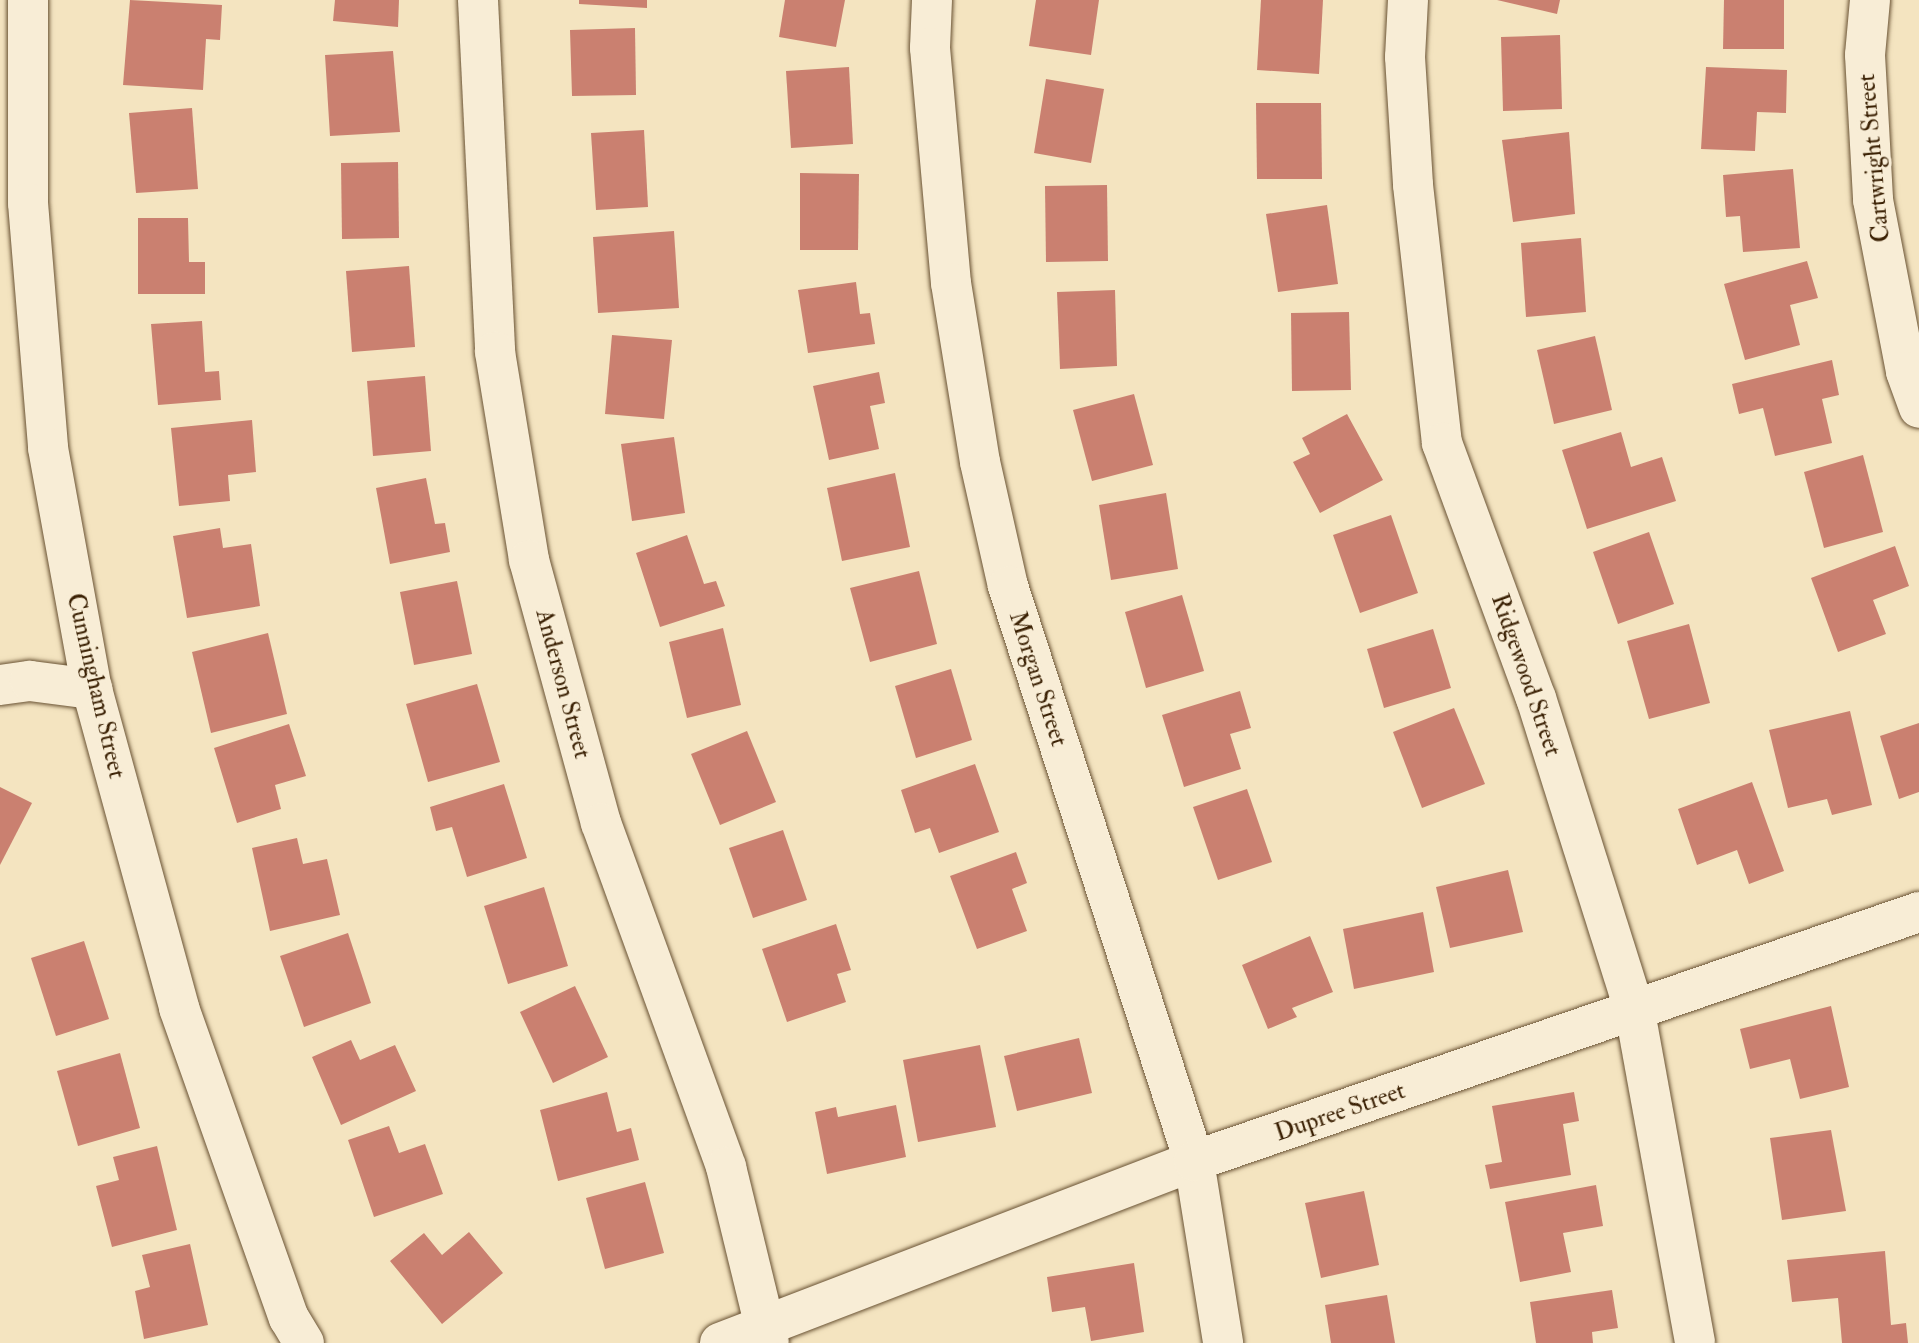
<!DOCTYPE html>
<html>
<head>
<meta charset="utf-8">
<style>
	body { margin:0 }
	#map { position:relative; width:1919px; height:1343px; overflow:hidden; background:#f4e4c0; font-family:"IM FELL Double Pica",serif }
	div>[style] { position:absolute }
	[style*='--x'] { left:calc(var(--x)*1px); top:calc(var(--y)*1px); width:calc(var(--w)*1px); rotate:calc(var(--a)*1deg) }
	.building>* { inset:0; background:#ca8070 }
	.roads { filter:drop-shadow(0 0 2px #695233) drop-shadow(0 0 2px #695233) }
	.minor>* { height:40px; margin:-20px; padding:0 20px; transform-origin:20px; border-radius:20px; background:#f8edd6 }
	span { translate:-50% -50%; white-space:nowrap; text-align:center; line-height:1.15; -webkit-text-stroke:6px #f8edd6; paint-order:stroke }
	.street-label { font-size:24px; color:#3b2104 }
</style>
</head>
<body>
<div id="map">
	<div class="building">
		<div style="clip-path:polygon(130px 0,222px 5px,220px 40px,206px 39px,203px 90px,123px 85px)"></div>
		<div style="clip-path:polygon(335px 0,399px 0,398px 27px,333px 21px)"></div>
		<div style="clip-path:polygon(579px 0,647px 0,647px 8px,579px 4px)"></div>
		<div style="clip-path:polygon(785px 0,845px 0,836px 47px,779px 37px)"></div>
		<div style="clip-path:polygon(1036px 0,1099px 0,1091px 55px,1029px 46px)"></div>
		<div style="clip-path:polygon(1261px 0,1323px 0,1319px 74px,1257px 70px)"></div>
		<div style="clip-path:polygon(1497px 0,1560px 0,1557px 14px)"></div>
		<div style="clip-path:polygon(1724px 0,1784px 0,1784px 49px,1723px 49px)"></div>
		<div style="clip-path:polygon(635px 28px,636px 95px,572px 96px,570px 30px)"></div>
		<div style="clip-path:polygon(1560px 35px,1562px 109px,1503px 111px,1501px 37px)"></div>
		<div style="clip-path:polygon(393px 51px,400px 132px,330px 136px,325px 55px)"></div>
		<div style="clip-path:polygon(849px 67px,853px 144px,791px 148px,786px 71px)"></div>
		<div style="clip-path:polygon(1706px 67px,1787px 70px,1786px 113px,1757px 112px,1755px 151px,1701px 149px)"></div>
		<div style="clip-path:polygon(1046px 79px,1104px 89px,1091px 163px,1034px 153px)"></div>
		<div style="clip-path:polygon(1256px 103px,1321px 103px,1322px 179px,1257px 179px)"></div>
		<div style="clip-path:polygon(192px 108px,198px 189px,136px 193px,129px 113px)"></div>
		<div style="clip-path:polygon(644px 130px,648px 207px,596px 210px,591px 133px)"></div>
		<div style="clip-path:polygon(1569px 132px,1575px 214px,1513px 222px,1502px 140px)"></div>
		<div style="clip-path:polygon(398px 162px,399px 238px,342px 239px,341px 163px)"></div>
		<div style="clip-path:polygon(1793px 169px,1800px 248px,1743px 252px,1740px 216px,1726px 217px,1723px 175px)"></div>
		<div style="clip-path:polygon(800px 173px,859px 174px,858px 250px,800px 250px)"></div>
		<div style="clip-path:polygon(1107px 185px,1108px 261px,1046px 262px,1045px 186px)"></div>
		<div style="clip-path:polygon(1327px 205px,1338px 284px,1278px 292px,1266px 214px)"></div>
		<div style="clip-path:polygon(138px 218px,188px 218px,189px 262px,205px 262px,205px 294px,138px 294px)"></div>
		<div style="clip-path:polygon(674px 231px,679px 308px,598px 313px,593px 237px)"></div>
		<div style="clip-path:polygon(1581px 238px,1586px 312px,1526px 317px,1521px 243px)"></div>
		<div style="clip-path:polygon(1807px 261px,1818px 298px,1790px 305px,1800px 345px,1745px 360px,1724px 284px)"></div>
		<div style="clip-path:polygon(409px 266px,415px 347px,352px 352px,346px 271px)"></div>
		<div style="clip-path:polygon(856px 282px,860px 314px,870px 313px,875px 344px,808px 353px,798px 290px)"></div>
		<div style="clip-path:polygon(1115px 290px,1117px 366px,1060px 369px,1057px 292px)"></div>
		<div style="clip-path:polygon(1349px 312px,1351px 390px,1292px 391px,1291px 313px)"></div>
		<div style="clip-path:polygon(202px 321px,205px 372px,219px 371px,221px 400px,158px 405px,151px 324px)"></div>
		<div style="clip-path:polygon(612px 335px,672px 340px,664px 419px,605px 414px)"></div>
		<div style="clip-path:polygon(1595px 336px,1612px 410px,1554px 424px,1537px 350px)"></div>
		<div style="clip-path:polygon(1832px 360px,1839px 395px,1822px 399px,1832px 443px,1775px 456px,1763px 408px,1739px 414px,1732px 384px)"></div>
		<div style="clip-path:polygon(879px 372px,885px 403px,870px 406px,879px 449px,829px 460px,813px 386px)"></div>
		<div style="clip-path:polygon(425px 376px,431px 451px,373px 456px,367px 381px)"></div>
		<div style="clip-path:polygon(1134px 394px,1153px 465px,1092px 481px,1073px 410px)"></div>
		<div style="clip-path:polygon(1347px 414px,1383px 480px,1320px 513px,1293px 462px,1310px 454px,1302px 438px)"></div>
		<div style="clip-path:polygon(252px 420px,256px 472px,228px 475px,230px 501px,179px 506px,171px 428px)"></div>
		<div style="clip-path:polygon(1621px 432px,1631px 467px,1662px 457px,1676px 501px,1587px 529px,1562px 450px)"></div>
		<div style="clip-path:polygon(674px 437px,685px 513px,632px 521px,621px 444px)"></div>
		<div style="clip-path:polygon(1863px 455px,1883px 532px,1824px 548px,1804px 472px)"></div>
		<div style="clip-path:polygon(895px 473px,910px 547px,842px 561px,827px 488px)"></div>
		<div style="clip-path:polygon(426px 478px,435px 524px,445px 523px,450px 552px,390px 564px,376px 488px)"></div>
		<div style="clip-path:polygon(1166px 493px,1178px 569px,1111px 580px,1099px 505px)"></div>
		<div style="clip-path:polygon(1391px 515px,1418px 593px,1360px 613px,1333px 535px)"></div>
		<div style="clip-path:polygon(220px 528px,223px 548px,251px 544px,260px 606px,187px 618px,173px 536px)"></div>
		<div style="clip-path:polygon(1649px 532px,1674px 604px,1618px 624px,1593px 552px)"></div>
		<div style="clip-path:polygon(687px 535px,704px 584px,716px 581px,725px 606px,660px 627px,636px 553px)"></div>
		<div style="clip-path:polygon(1895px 546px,1909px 586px,1873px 600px,1886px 634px,1838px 652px,1811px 578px)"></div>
		<div style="clip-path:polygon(919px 571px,937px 644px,870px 662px,850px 588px)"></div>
		<div style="clip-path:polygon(457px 581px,472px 654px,414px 665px,400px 592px)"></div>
		<div style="clip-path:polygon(1182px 595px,1204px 671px,1146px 688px,1125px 612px)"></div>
		<div style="clip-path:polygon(1689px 624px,1710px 703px,1649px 719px,1627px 641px)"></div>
		<div style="clip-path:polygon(723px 628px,741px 705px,687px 718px,669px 642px)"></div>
		<div style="clip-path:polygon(1433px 629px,1451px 688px,1384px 708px,1367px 649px)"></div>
		<div style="clip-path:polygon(268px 633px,287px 714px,211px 733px,192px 652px)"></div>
		<div style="clip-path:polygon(951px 669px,972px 740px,916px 758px,895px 686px)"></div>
		<div style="clip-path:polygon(477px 684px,500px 762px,428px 782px,406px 704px)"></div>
		<div style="clip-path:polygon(1240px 691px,1251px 728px,1230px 734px,1241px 769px,1184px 787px,1162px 715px)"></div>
		<div style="clip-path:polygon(1454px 708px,1485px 784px,1422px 808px,1393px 732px)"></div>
		<div style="clip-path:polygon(1850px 711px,1872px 805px,1832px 815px,1827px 799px,1788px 808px,1769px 730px)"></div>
		<div style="clip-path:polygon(1919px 723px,1919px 792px,1899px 799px,1880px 736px)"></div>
		<div style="clip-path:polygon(289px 724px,306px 776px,275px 785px,281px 809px,237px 823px,214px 748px)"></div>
		<div style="clip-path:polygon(747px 731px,776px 802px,720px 825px,691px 754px)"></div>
		<div style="clip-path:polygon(975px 764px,999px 832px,939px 853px,930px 828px,915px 833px,901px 790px)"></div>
		<div style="clip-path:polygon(1752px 782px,1784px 871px,1749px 884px,1737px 850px,1697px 865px,1678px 809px)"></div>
		<div style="clip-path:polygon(504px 784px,527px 858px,467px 877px,452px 827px,436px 831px,430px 807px)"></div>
		<div style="clip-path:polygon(0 787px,32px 803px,0 865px)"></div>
		<div style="clip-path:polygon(1247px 789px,1272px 862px,1218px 880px,1193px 807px)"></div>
		<div style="clip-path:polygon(783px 830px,807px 900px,753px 918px,729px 848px)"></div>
		<div style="clip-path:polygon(297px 838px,303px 864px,327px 859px,340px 915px,270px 931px,252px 848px)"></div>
		<div style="clip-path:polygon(1016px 852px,1027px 883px,1012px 889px,1027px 931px,977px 949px,950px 876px)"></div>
		<div style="clip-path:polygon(1508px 870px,1523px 932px,1450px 948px,1436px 887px)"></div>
		<div style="clip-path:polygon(544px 887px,568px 966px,508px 984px,484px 906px)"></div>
		<div style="clip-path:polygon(1423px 912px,1434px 972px,1354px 989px,1343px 929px)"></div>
		<div style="clip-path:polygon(836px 924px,851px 970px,837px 974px,846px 1002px,787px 1022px,762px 949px)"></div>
		<div style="clip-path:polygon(348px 933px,371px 1003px,304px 1027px,280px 956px)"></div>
		<div style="clip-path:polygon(1310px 936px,1333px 992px,1292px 1008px,1297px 1017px,1268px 1029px,1242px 965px)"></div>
		<div style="clip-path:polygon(84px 941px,109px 1019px,56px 1036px,31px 958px)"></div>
		<div style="clip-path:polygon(575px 986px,608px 1057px,553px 1083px,520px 1012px)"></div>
		<div style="clip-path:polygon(1831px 1006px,1849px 1087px,1800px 1099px,1790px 1059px,1750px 1069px,1740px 1029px)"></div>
		<div style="clip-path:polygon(1079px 1038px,1092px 1093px,1017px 1111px,1004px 1056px)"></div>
		<div style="clip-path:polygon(351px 1040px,360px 1060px,395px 1045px,416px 1091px,341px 1125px,312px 1057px)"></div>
		<div style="clip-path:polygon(980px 1045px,996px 1127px,918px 1142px,903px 1060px)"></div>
		<div style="clip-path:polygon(120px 1053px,140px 1128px,78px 1146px,57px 1071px)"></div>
		<div style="clip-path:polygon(607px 1092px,617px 1132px,631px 1128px,639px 1160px,558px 1181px,540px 1110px)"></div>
		<div style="clip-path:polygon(1574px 1092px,1579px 1121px,1563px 1124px,1571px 1175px,1490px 1189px,1485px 1165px,1502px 1162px,1492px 1106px)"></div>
		<div style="clip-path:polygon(896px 1105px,906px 1157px,827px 1174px,815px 1112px,836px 1107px,838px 1117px)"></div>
		<div style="clip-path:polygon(389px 1126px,399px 1153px,425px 1144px,443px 1194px,374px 1217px,348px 1140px)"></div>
		<div style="clip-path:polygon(1831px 1130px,1846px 1211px,1782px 1220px,1770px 1138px)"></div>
		<div style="clip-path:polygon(157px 1146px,177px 1230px,112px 1247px,96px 1186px,119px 1180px,113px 1157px)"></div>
		<div style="clip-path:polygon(645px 1182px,664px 1253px,605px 1269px,586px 1198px)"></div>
		<div style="clip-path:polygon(1596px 1185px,1603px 1226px,1563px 1233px,1571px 1272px,1520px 1282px,1505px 1202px)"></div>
		<div style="clip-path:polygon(1364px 1191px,1379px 1265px,1321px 1278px,1305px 1203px)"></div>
		<div style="clip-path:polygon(469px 1232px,503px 1273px,442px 1324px,390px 1261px,424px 1233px,442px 1255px)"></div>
		<div style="clip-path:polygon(190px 1244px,208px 1325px,144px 1339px,135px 1291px,150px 1287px,142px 1255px)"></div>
		<div style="clip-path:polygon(1885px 1251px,1891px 1325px,1906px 1323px,1908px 1343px,1842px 1343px,1838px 1298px,1792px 1302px,1787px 1260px)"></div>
		<div style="clip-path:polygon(1134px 1263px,1144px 1332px,1091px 1341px,1085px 1307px,1052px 1312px,1047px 1277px)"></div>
		<div style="clip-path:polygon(1612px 1290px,1618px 1328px,1592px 1332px,1593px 1343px,1536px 1343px,1530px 1302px)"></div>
		<div style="clip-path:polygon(1387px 1295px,1395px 1343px,1331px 1343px,1325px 1305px)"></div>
	</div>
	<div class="roads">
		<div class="minor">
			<div style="--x:28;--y:0;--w:203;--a:90"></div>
			<div style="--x:28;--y:203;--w:246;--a:85.3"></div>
			<div style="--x:48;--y:448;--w:245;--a:79.7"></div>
			<div style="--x:92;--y:689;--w:331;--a:74.7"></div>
			<div style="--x:179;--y:1008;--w:329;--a:70.5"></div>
			<div style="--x:289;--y:1318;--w:29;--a:59"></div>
			<div style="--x:478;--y:0;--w:352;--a:87.2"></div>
			<div style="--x:495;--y:352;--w:211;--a:80.7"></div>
			<div style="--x:529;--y:560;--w:273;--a:74.7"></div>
			<div style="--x:601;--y:823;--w:366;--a:70"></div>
			<div style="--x:726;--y:1167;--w:181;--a:76.3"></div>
			<div style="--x:932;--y:0;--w:48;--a:92.4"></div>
			<div style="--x:930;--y:48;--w:236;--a:84.9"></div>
			<div style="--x:951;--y:283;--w:181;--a:80.8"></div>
			<div style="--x:980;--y:462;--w:127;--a:77.3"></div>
			<div style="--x:1008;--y:586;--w:604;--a:72.07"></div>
			<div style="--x:1194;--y:1161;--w:184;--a:80.9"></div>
			<div style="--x:1408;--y:0;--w:57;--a:93"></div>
			<div style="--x:1405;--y:57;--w:128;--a:86.4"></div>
			<div style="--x:1413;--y:185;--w:260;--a:83.6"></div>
			<div style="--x:1442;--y:443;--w:272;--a:69.8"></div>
			<div style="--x:1536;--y:698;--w:329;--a:72.5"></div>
			<div style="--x:1635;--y:1012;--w:336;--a:79.7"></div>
			<div style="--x:1870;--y:0;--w:55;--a:95.2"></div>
			<div style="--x:1865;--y:55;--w:145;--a:86.8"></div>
			<div style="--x:1873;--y:200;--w:175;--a:79.1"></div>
			<div style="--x:1906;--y:372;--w:38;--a:70"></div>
			<div style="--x:0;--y:685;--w:30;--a:-8"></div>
			<div style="--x:30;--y:681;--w:63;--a:7.4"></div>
			<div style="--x:720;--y:1343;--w:508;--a:-21.01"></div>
			<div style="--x:1194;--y:1161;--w:767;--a:-18.95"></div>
		</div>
	</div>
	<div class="street-label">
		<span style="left:1874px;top:158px;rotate:-95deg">Cartwright Street</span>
		<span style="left:1526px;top:675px;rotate:71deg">Ridgewood Street</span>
		<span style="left:1038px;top:679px;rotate:72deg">Morgan Street</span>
		<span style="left:563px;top:684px;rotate:75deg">Anderson Street</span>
		<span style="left:96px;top:686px;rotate:77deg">Cunningham Street</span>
		<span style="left:1340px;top:1112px;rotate:-19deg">Dupree Street</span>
	</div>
</div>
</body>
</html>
